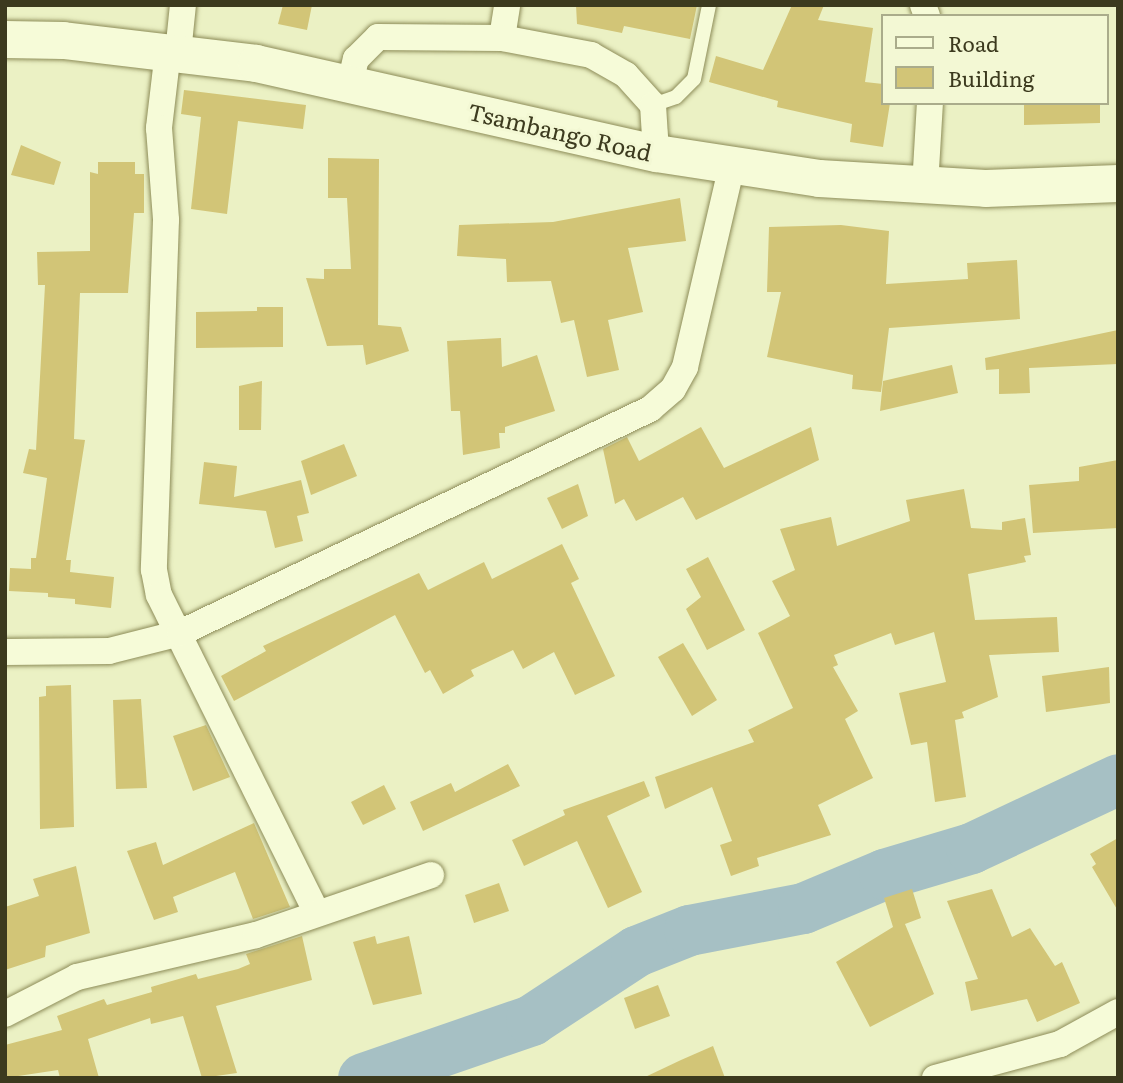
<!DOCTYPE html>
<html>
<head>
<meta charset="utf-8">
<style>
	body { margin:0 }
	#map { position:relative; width:1123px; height:1083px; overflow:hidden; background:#ebf1c4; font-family:Literata,serif }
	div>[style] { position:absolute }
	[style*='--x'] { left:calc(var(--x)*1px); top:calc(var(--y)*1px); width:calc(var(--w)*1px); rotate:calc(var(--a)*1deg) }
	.river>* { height:51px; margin:-25.5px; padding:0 25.5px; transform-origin:25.5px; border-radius:25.5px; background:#a6c0c4 }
	.building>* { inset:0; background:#d2c577 }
	.roads { filter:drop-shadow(0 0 2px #8d8c58) drop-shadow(0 0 2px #8d8c58) }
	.lane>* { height:14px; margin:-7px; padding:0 7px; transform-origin:7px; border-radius:7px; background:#f6fbd8 }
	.street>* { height:26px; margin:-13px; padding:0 13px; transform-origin:13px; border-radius:13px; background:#f6fbd8 }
	.secondary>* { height:37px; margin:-18.5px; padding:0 18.5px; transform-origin:18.5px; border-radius:18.5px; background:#f6fbd8 }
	span { translate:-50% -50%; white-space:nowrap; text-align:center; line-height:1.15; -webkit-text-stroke:6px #f3f8d4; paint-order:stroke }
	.street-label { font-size:23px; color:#3c3a1e }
	.frame { position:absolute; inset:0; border:7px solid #3c3a1e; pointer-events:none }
	.legend { position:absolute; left:881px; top:14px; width:228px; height:91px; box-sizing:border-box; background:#f3f8d4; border:2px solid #aaac8b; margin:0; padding:9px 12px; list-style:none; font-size:21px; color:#3c3a1e }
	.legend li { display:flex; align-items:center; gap:14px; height:35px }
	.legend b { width:35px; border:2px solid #aaac8b }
</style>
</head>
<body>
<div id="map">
	<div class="river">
		<div style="--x:363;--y:1078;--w:178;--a:-19"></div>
		<div style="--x:531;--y:1020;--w:126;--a:-33.3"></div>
		<div style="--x:636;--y:951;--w:57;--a:-21.6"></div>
		<div style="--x:689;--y:930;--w:116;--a:-10.9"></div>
		<div style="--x:803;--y:908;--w:88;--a:-22.8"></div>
		<div style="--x:884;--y:874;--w:91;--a:-16.6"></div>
		<div style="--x:971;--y:848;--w:162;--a:-25.1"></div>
	</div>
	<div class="building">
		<div style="clip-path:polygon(283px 5px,312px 5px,307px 30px,278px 24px)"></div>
		<div style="clip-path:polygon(576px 5px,697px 5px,690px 39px,624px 26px,622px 33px,577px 24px)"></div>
		<div style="clip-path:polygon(792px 5px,824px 5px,818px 20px,873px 28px,865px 82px,883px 84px,883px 103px,890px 103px,883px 147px,850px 142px,852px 124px,777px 107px,778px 101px,709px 82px,716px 56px,763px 70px)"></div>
		<div style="clip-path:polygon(184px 90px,306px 105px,303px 129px,238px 121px,227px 214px,191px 209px,201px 117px,181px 114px)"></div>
		<div style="clip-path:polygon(1024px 103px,1100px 103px,1100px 123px,1024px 125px)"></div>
		<div style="clip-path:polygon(21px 145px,61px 162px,54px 185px,11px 175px)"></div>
		<div style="clip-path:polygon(328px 158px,379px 159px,378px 325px,401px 327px,409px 351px,366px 365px,363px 345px,327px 346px,306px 278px,324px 279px,324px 269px,351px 269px,347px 198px,328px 198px)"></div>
		<div style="clip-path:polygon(98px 162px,135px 162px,135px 174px,144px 174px,144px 213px,134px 213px,128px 293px,80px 293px,74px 439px,85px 440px,66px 560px,71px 560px,70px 572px,114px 577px,111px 608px,75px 604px,75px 599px,48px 597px,48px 593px,9px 591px,10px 568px,31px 569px,31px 558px,36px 558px,47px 478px,23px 473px,29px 449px,36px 450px,45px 285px,38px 285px,37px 252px,90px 251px,90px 172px,98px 174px)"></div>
		<div style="clip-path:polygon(680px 198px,686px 241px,628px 248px,643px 312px,608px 320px,619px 370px,587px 377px,574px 320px,561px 323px,551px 281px,507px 282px,506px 259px,457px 256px,459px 225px,553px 222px)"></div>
		<div style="clip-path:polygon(841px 225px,889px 231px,886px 284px,968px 279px,967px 263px,1017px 260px,1020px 319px,889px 328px,881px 392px,852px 389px,853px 375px,767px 357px,781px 292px,767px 292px,769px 227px)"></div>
		<div style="clip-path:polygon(257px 307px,283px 307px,283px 347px,196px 348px,196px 312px,257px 311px)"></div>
		<div style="clip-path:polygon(1118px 330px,1118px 364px,1029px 368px,1030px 393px,999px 394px,999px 369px,986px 370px,985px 358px)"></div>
		<div style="clip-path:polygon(501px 338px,502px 367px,537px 355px,555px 411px,505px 427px,505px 433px,499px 433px,500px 448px,463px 455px,460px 411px,451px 411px,447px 341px)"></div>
		<div style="clip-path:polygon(952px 365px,958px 393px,880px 411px,883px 381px)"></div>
		<div style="clip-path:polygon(262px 381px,261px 430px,239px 430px,239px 386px)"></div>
		<div style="clip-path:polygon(701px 427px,724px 468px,811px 427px,819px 460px,696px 520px,683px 497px,636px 521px,624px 499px,615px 504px,603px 449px,627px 437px,639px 461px)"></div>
		<div style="clip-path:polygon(344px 444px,357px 476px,311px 495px,301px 461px)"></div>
		<div style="clip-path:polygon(1118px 460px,1118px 528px,1033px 533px,1029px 485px,1079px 481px,1079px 467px)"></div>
		<div style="clip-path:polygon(204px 462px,237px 466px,234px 497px,301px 480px,309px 513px,297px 516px,303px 541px,275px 548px,266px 511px,199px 504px)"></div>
		<div style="clip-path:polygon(578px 484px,588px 516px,562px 529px,547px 498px)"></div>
		<div style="clip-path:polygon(964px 489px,971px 528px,1002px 530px,1002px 522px,1025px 518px,1031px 555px,1024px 556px,1026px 562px,968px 574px,975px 620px,1057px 617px,1059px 652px,989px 655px,998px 697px,962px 712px,964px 718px,955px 720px,966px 797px,935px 802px,927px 742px,911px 745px,899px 693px,946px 682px,934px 632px,895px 645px,891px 633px,834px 655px,838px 665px,833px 667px,858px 711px,845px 719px,873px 778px,818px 805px,831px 835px,757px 858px,759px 866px,731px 876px,720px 845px,732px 841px,712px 787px,665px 809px,655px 777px,754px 742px,748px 730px,793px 708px,758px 633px,790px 616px,772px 581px,795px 570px,780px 529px,831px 517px,837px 546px,910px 521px,906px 500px)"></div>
		<div style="clip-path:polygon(562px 544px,579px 579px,571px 583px,615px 676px,575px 695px,554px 652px,523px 669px,513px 650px,471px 670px,474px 676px,443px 694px,430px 670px,425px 673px,395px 615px,234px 701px,221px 676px,266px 651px,263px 646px,419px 573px,428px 590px,484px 562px,492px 579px)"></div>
		<div style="clip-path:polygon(708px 557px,745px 630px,707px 650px,686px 609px,701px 597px,686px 569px)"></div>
		<div style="clip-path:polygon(683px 643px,717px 700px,692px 716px,658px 657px)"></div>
		<div style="clip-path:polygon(1109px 667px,1110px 703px,1046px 712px,1042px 676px)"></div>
		<div style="clip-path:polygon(71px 685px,74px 827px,40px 829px,39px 697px,46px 696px,46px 686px)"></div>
		<div style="clip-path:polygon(141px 699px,147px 788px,116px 789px,113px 700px)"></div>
		<div style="clip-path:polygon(206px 725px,230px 777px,193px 791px,173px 736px)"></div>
		<div style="clip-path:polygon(508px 764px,520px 786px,423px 831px,410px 802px,451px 783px,455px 792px)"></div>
		<div style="clip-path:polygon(644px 781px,650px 796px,607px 816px,642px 892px,608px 908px,577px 841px,524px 866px,512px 840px,565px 815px,563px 810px)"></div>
		<div style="clip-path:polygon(384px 785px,396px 809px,363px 825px,351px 802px)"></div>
		<div style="clip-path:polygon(254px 823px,290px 907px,253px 919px,235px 872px,173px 897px,178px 912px,154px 920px,127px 851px,156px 842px,163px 865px)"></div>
		<div style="clip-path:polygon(1118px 838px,1118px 911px,1092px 867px,1096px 864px,1090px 854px)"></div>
		<div style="clip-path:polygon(76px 866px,90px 933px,46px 946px,45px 957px,5px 970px,5px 907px,39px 896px,33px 879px)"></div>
		<div style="clip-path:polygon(499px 883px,509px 911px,474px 923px,465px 895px)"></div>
		<div style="clip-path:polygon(912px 889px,921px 918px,905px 924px,934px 994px,870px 1027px,836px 962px,893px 927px,884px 898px)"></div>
		<div style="clip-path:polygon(992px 889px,1012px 937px,1030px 928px,1055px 966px,1062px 962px,1080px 1003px,1037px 1022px,1027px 999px,971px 1011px,965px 982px,978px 979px,947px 901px)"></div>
		<div style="clip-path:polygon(302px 936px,312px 980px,216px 1006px,237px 1073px,202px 1078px,183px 1016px,151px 1024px,150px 1018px,88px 1039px,99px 1078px,60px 1078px,58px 1070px,5px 1078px,5px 1045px,62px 1030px,57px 1016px,104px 999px,107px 1005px,152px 992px,151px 987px,196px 974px,198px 979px,238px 969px,250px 964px,246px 954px)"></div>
		<div style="clip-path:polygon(375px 936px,377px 944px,409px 936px,422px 994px,373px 1005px,353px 942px)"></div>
		<div style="clip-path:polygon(658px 985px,670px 1016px,635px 1029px,624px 998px)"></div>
		<div style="clip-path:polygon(713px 1046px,725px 1078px,643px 1078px,681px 1060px)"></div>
	</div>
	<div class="roads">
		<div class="lane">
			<div style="--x:653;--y:105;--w:24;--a:-19"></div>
			<div style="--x:676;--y:97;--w:25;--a:-45"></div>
			<div style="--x:694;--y:79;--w:76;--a:-78.5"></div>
		</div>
		<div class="street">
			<div style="--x:923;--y:5;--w:12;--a:70"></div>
			<div style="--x:502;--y:38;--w:33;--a:-81"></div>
			<div style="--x:168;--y:51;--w:78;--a:96.7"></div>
			<div style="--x:159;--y:128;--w:92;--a:85.6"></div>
			<div style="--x:166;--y:220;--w:350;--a:92"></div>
			<div style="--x:154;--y:570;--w:25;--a:79"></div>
			<div style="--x:159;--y:595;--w:355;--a:63.6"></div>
			<div style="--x:178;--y:53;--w:48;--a:-84.1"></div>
			<div style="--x:350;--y:84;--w:26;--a:-77"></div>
			<div style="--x:356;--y:59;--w:31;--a:-45"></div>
			<div style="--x:378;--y:37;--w:124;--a:0.5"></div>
			<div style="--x:502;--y:38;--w:91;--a:10.8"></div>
			<div style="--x:591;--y:55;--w:40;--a:29.7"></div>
			<div style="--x:626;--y:75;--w:40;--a:48"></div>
			<div style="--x:653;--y:105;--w:48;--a:86.4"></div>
			<div style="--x:925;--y:186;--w:83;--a:-86.6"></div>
			<div style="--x:5;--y:652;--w:104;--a:-0.6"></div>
			<div style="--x:109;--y:651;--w:73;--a:-14.2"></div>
			<div style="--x:180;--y:633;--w:521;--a:-25.48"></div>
			<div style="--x:650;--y:409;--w:30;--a:-41"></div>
			<div style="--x:673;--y:389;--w:25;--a:-61"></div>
			<div style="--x:685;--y:367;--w:207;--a:-76.9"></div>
			<div style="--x:5;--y:1014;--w:81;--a:-27.2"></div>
			<div style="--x:77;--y:977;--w:184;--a:-13.2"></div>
			<div style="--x:256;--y:935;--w:185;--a:-18.9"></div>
			<div style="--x:935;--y:1078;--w:130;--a:-15.2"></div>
			<div style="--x:1060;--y:1044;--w:66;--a:-28.9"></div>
		</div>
		<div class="secondary">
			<div style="--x:5;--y:39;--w:58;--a:1"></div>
			<div style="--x:63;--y:40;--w:194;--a:6.8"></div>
			<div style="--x:256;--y:63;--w:410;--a:12.7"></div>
			<div style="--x:656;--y:153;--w:165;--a:8.7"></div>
			<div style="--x:819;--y:178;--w:166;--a:3.4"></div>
			<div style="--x:985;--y:188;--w:133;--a:-2.2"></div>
		</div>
	</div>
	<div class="street-label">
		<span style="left:560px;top:131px;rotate:13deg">Tsambango Road</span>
	</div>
	<div class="frame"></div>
	<ul class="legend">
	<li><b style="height:9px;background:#f6fbd8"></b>Road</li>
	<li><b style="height:19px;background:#d2c577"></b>Building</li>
	</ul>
</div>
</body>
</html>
